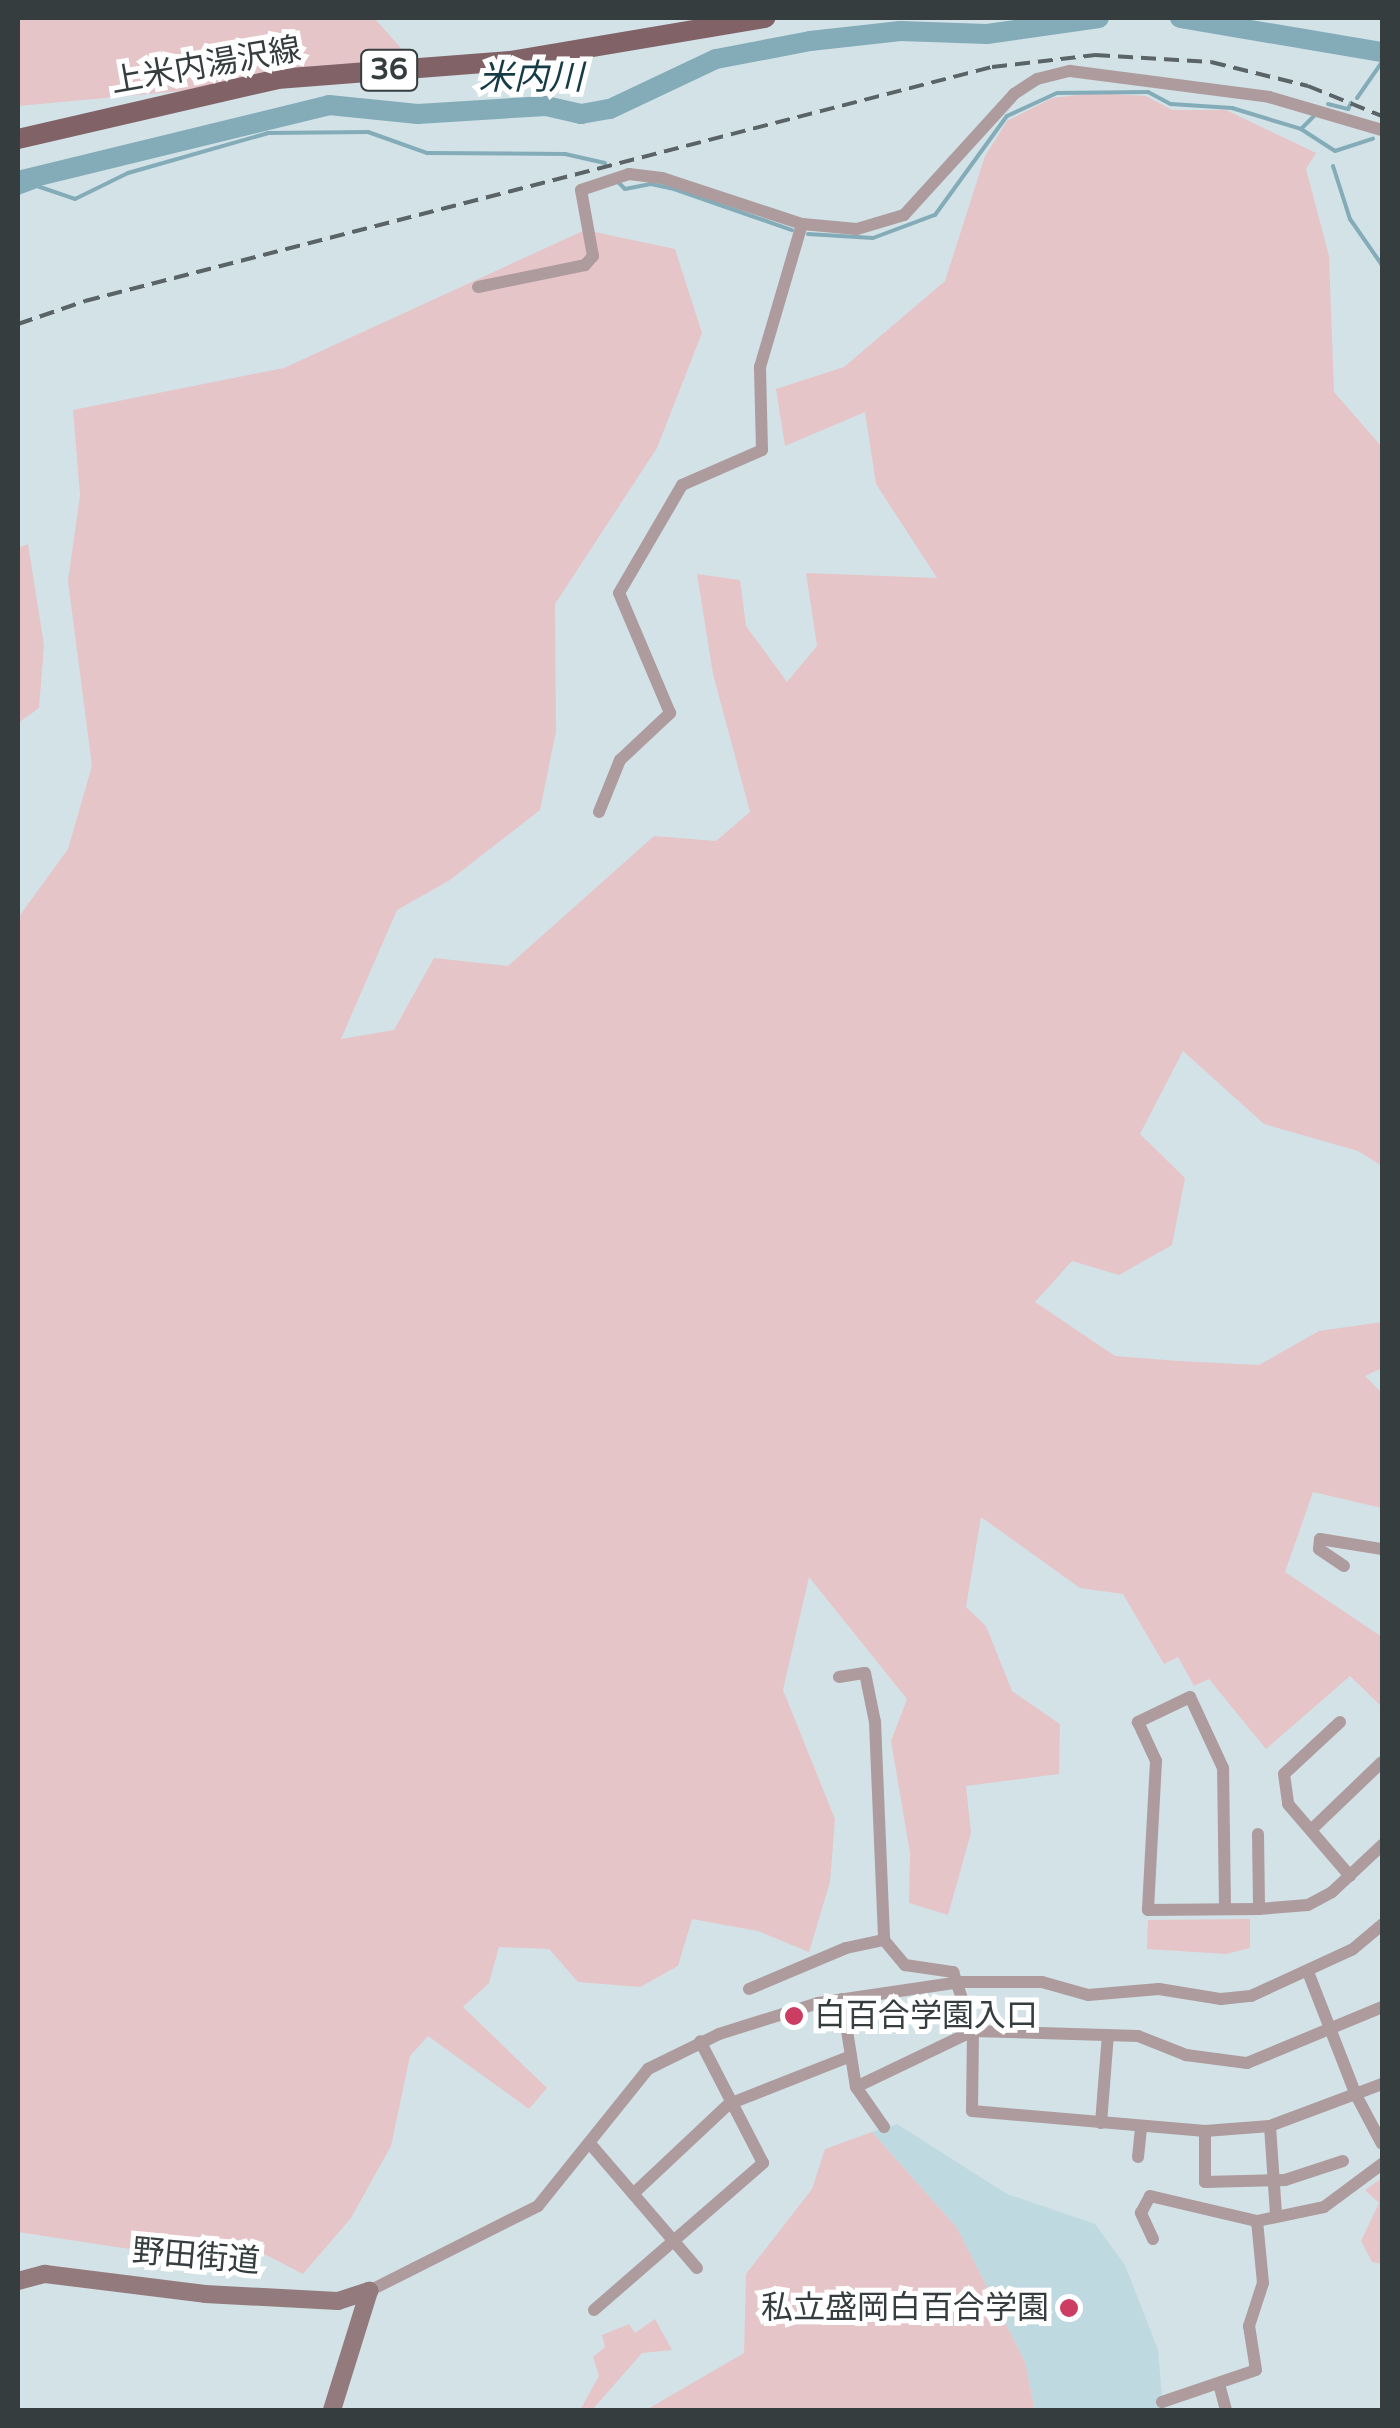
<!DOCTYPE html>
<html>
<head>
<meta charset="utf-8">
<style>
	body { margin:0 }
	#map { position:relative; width:1400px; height:2428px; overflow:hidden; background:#d2e2e7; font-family:"Varela Round","Noto Sans JP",sans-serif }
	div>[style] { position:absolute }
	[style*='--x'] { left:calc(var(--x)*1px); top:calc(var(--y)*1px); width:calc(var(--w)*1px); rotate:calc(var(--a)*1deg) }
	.built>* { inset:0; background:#bfd9e0 }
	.green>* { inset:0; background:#e6c5c9 }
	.stream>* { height:4px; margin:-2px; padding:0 2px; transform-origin:2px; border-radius:2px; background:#83acb8 }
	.river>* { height:20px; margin:-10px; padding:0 10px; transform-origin:10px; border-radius:10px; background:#83acb8 }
	.street>* { height:12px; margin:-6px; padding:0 6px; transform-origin:6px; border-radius:6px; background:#ad9b9d }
	.secondary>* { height:18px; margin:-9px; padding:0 9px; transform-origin:9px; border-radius:9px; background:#937a7d }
	.primary>* { height:20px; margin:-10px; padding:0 10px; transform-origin:10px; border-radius:10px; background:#816267 }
	.rail>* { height:4px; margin-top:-2px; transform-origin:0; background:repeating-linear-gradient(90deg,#5a6366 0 15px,transparent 0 23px) }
	.dots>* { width:28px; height:28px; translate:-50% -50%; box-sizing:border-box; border:5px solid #fff; border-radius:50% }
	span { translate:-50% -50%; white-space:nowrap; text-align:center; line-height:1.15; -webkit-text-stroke:10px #fff; paint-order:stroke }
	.shield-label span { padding:2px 8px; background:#fff; border:2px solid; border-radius:8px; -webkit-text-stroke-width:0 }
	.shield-label { font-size:30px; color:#363d3f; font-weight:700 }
	.street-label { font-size:32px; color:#363d3f }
	.poi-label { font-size:32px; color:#363d3f }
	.left { translate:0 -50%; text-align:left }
	.right { translate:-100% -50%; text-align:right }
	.water-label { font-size:35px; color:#153c46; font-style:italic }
	.frame { position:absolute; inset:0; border:20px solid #363d3f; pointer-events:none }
</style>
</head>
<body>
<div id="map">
	<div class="built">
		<div style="clip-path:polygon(897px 2124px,1007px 2194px,1095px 2224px,1125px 2265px,1158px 2350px,1163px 2410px,1035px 2410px,1025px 2362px,957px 2228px,872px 2132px)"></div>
	</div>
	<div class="green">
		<div style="clip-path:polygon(18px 18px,374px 18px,420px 69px,18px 106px)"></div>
		<div style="clip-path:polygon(1094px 93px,1146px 96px,1172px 110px,1226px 110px,1316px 153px,1306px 169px,1329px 256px,1334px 392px,1382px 447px,1382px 1166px,1358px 1151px,1264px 1124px,1183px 1051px,1140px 1134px,1185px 1178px,1172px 1245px,1119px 1275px,1072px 1261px,1035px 1302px,1115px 1356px,1178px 1361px,1259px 1365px,1319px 1331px,1382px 1322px,1382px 1368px,1365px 1376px,1382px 1393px,1382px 1508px,1313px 1492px,1285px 1572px,1382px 1637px,1382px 1707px,1350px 1676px,1266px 1749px,1209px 1679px,1194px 1686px,1178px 1657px,1164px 1664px,1123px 1594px,1080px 1588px,981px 1517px,966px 1607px,986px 1626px,1012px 1691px,1060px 1724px,1059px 1774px,966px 1786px,971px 1833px,948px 1915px,909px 1903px,910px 1853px,891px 1741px,907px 1699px,809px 1577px,783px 1690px,835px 1819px,830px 1882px,809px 1952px,758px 1931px,692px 1919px,678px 1966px,640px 1987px,578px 1982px,549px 1949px,499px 1947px,489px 1983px,463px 2007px,547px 2088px,529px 2109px,428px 2036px,410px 2056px,391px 2146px,351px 2218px,303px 2274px,235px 2239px,169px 2255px,18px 2232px,18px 918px,68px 849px,92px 766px,68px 581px,80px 495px,73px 410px,284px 368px,585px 230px,675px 249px,702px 333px,657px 448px,555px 604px,556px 731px,540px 810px,450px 880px,397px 910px,341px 1039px,394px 1030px,434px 958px,508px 966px,654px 836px,716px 841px,750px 812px,713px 674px,697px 574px,740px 580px,746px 626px,787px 682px,817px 646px,806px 573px,937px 578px,876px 484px,865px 412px,785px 446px,776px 389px,844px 367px,945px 281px,985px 156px,1007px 121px,1052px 98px)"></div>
		<div style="clip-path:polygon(28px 544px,44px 645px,39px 708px,18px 723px,18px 548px)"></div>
		<div style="clip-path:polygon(1250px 1919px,1250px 1948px,1226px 1954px,1147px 1949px,1148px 1920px)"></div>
		<div style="clip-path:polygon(872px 2132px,957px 2228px,1025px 2362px,1035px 2410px,646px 2410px,744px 2353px,746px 2274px,812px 2189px,825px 2149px)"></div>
		<div style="clip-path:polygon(1382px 2178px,1382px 2264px,1372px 2262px,1361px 2241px,1379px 2203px,1365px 2190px)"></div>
		<div style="clip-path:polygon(655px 2319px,672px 2350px,642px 2353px,592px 2410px,580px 2410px,599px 2376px,593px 2357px,605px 2347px,602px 2335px,629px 2324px,635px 2333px)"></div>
	</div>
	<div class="stream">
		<div style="--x:1055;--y:18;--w:6;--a:72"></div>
		<div style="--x:1357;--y:98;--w:44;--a:-55.2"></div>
		<div style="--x:1328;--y:104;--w:21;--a:14"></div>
		<div style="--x:1348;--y:109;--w:7;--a:-63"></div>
		<div style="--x:1301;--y:129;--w:40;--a:32.9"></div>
		<div style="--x:1335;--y:151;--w:40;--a:-18"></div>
		<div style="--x:1333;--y:166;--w:56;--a:72.2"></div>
		<div style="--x:1350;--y:219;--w:56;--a:55.2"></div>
		<div style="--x:617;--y:181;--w:11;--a:45"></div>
		<div style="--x:625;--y:189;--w:26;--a:-11"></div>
		<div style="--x:651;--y:184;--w:24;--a:12"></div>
		<div style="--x:674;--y:189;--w:125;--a:19.2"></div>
		<div style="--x:18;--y:193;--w:20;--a:-20"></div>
		<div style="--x:37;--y:186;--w:40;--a:18.9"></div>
		<div style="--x:75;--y:199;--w:59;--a:-26.1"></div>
		<div style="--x:128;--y:173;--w:146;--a:-15.9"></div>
		<div style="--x:268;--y:133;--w:100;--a:-0.6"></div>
		<div style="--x:368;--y:132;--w:63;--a:19.6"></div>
		<div style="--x:427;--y:153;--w:138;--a:0.4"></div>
		<div style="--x:565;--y:154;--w:41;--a:12.7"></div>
		<div style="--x:808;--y:234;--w:65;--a:3.5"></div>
		<div style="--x:873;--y:238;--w:66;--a:-20.4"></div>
		<div style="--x:935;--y:215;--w:122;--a:-54"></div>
		<div style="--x:1007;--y:116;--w:55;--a:-24.7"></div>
		<div style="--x:1057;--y:93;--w:91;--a:-0.6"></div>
		<div style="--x:1148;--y:92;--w:26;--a:28"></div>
		<div style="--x:1171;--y:104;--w:61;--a:3.8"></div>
		<div style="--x:1232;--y:108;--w:72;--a:16.9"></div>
		<div style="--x:1301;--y:129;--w:18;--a:-45"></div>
	</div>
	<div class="river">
		<div style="--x:1180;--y:18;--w:205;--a:9.6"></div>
		<div style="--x:18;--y:181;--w:320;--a:-13.7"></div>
		<div style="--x:329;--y:105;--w:89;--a:5.8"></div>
		<div style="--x:418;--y:114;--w:128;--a:-3.6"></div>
		<div style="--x:546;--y:106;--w:36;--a:13"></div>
		<div style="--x:581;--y:114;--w:29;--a:-10"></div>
		<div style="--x:610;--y:109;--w:117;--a:-25.3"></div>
		<div style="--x:716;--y:59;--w:96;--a:-10.8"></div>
		<div style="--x:810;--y:41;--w:91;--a:-6.3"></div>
		<div style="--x:900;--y:31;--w:87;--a:2"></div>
		<div style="--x:987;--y:34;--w:113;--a:-8.1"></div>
	</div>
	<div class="street">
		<div style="--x:478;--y:287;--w:109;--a:-11.6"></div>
		<div style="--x:585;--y:265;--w:12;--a:-48"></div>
		<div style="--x:593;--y:256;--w:67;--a:-100.3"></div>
		<div style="--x:581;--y:190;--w:51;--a:-18.4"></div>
		<div style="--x:629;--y:174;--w:33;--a:7"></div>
		<div style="--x:662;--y:178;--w:147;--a:18.2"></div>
		<div style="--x:599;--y:812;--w:56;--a:-68"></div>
		<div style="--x:620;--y:760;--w:69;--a:-43.2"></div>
		<div style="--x:670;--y:713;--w:130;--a:-113"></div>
		<div style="--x:619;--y:593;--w:125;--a:-59.7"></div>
		<div style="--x:682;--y:485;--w:87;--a:-23.6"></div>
		<div style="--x:762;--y:450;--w:83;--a:-91.4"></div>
		<div style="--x:760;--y:367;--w:149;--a:-73.6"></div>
		<div style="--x:802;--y:224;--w:55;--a:5.2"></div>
		<div style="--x:857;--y:229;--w:49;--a:-16.6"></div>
		<div style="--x:904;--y:215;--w:164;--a:-47.7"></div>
		<div style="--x:1014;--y:94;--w:27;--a:-33"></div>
		<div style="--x:1037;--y:79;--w:34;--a:-14"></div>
		<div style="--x:1070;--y:71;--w:201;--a:7.4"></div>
		<div style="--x:1269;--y:97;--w:118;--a:16.3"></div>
		<div style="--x:1344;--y:1566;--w:30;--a:-146"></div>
		<div style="--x:1319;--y:1549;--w:10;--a:-84"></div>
		<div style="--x:1320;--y:1539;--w:63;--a:9.2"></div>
		<div style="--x:839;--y:1677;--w:26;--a:-9"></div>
		<div style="--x:865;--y:1673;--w:50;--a:78.5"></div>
		<div style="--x:875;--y:1722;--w:218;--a:87.6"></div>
		<div style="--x:1340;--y:1722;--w:76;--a:137.1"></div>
		<div style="--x:1284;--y:1774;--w:30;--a:82"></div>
		<div style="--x:1288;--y:1804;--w:95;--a:49.3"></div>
		<div style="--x:1311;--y:1830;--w:98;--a:-43.8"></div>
		<div style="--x:1258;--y:1834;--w:75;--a:89.2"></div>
		<div style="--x:1225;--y:1908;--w:140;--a:-90.8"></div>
		<div style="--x:1223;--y:1768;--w:78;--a:-114.9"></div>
		<div style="--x:1190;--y:1697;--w:58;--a:154.3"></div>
		<div style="--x:1138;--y:1722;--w:43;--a:65.2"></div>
		<div style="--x:1156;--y:1761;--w:149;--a:93.1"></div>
		<div style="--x:1148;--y:1910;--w:111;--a:-0.5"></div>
		<div style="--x:1259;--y:1909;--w:49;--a:-4.7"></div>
		<div style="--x:1308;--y:1905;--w:27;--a:-28"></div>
		<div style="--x:1332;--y:1892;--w:69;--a:-43.2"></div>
		<div style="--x:1308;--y:1972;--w:132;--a:68.7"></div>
		<div style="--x:1356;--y:2095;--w:55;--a:62"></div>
		<div style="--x:749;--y:1989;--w:105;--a:-22.9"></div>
		<div style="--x:846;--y:1948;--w:39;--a:-12"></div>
		<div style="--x:884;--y:1940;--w:33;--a:50"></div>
		<div style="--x:905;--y:1965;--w:49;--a:8.3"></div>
		<div style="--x:953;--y:1972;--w:62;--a:71.3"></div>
		<div style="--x:973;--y:2031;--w:80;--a:90.7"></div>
		<div style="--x:972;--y:2111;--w:234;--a:4.9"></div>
		<div style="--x:1205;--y:2131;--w:65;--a:-4.4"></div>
		<div style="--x:1270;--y:2126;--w:120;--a:-20.6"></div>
		<div style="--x:842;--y:1999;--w:89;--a:81"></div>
		<div style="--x:856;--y:2087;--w:49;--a:55"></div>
		<div style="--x:856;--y:2087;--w:130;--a:-25.6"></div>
		<div style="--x:973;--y:2031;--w:165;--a:1.7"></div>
		<div style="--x:1138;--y:2036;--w:52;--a:21.6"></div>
		<div style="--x:1186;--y:2055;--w:62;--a:7.5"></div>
		<div style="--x:1247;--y:2063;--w:146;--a:-22.5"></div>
		<div style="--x:1101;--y:2123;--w:88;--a:-85.5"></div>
		<div style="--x:1270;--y:2126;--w:89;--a:86.1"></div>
		<div style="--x:1205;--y:2131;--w:51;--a:90"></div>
		<div style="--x:1205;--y:2182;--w:80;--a:-1.4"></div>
		<div style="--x:1285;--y:2180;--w:61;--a:-18.1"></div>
		<div style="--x:592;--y:2146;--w:161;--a:49.3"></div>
		<div style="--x:1138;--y:2157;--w:29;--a:-84"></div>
		<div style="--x:633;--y:2194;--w:132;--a:-43.2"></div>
		<div style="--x:729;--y:2104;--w:131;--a:-21.5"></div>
		<div style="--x:1153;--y:2239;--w:29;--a:-115"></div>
		<div style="--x:1141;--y:2213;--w:19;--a:-62"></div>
		<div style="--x:1150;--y:2196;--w:110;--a:13.2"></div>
		<div style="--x:1257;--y:2221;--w:68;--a:-11.8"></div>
		<div style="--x:1324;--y:2207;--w:72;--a:-36.6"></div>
		<div style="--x:369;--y:2291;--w:189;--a:-26.7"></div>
		<div style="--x:538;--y:2206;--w:176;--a:-51.2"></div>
		<div style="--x:648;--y:2069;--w:79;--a:-26.2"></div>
		<div style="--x:719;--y:2034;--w:104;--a:-17.4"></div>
		<div style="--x:818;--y:2003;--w:144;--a:-8.4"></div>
		<div style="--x:960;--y:1982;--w:82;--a:0"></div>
		<div style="--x:1042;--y:1982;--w:48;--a:15.8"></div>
		<div style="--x:1088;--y:1995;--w:71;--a:-4.8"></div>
		<div style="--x:1159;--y:1989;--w:63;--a:9.2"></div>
		<div style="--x:1221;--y:1999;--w:30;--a:-6"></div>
		<div style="--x:1251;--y:1996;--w:112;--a:-24.7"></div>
		<div style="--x:1353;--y:1949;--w:38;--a:-40"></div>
		<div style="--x:594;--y:2310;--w:224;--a:-41"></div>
		<div style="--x:763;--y:2163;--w:137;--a:-117.3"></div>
		<div style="--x:1219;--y:2384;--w:27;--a:75"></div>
		<div style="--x:1162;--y:2402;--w:99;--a:-18.8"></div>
		<div style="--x:1256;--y:2370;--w:45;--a:-99"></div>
		<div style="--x:1249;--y:2326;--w:45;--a:-72"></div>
		<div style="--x:1263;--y:2283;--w:62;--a:-95.5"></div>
	</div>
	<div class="secondary">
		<div style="--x:18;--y:2281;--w:28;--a:-15"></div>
		<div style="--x:45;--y:2274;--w:161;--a:7.1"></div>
		<div style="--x:205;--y:2294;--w:133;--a:3"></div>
		<div style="--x:338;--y:2301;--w:33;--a:-18"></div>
		<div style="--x:332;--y:2410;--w:125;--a:-72.7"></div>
	</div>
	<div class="primary">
		<div style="--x:18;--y:139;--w:266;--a:-13"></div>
		<div style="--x:277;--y:79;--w:234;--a:-4.4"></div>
		<div style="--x:510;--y:61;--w:259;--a:-9.6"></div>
	</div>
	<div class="rail">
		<div style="--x:18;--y:324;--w:71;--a:-18.9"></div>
		<div style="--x:85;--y:301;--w:937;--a:-14.47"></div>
		<div style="--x:992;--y:67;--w:104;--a:-6.6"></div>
		<div style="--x:1095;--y:55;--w:116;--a:3.5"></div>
		<div style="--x:1211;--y:62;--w:100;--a:13.9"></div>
		<div style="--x:1308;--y:86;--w:80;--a:22.1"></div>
	</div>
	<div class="dots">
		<div style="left:794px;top:2016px;background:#cc3d63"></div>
		<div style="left:1069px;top:2308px;background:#cc3d63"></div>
	</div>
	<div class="shield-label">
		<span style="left:389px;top:70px">36</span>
	</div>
	<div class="street-label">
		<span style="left:206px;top:66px;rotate:-10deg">上米内湯沢線</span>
		<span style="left:196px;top:2257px;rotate:5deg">野田街道</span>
	</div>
	<div class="poi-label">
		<span class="left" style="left:814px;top:2016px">白百合学園入口</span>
		<span class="right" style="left:1049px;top:2308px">私立盛岡白百合学園</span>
	</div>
	<div class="water-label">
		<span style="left:531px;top:78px">米内川</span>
	</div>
	<div class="frame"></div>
</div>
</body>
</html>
